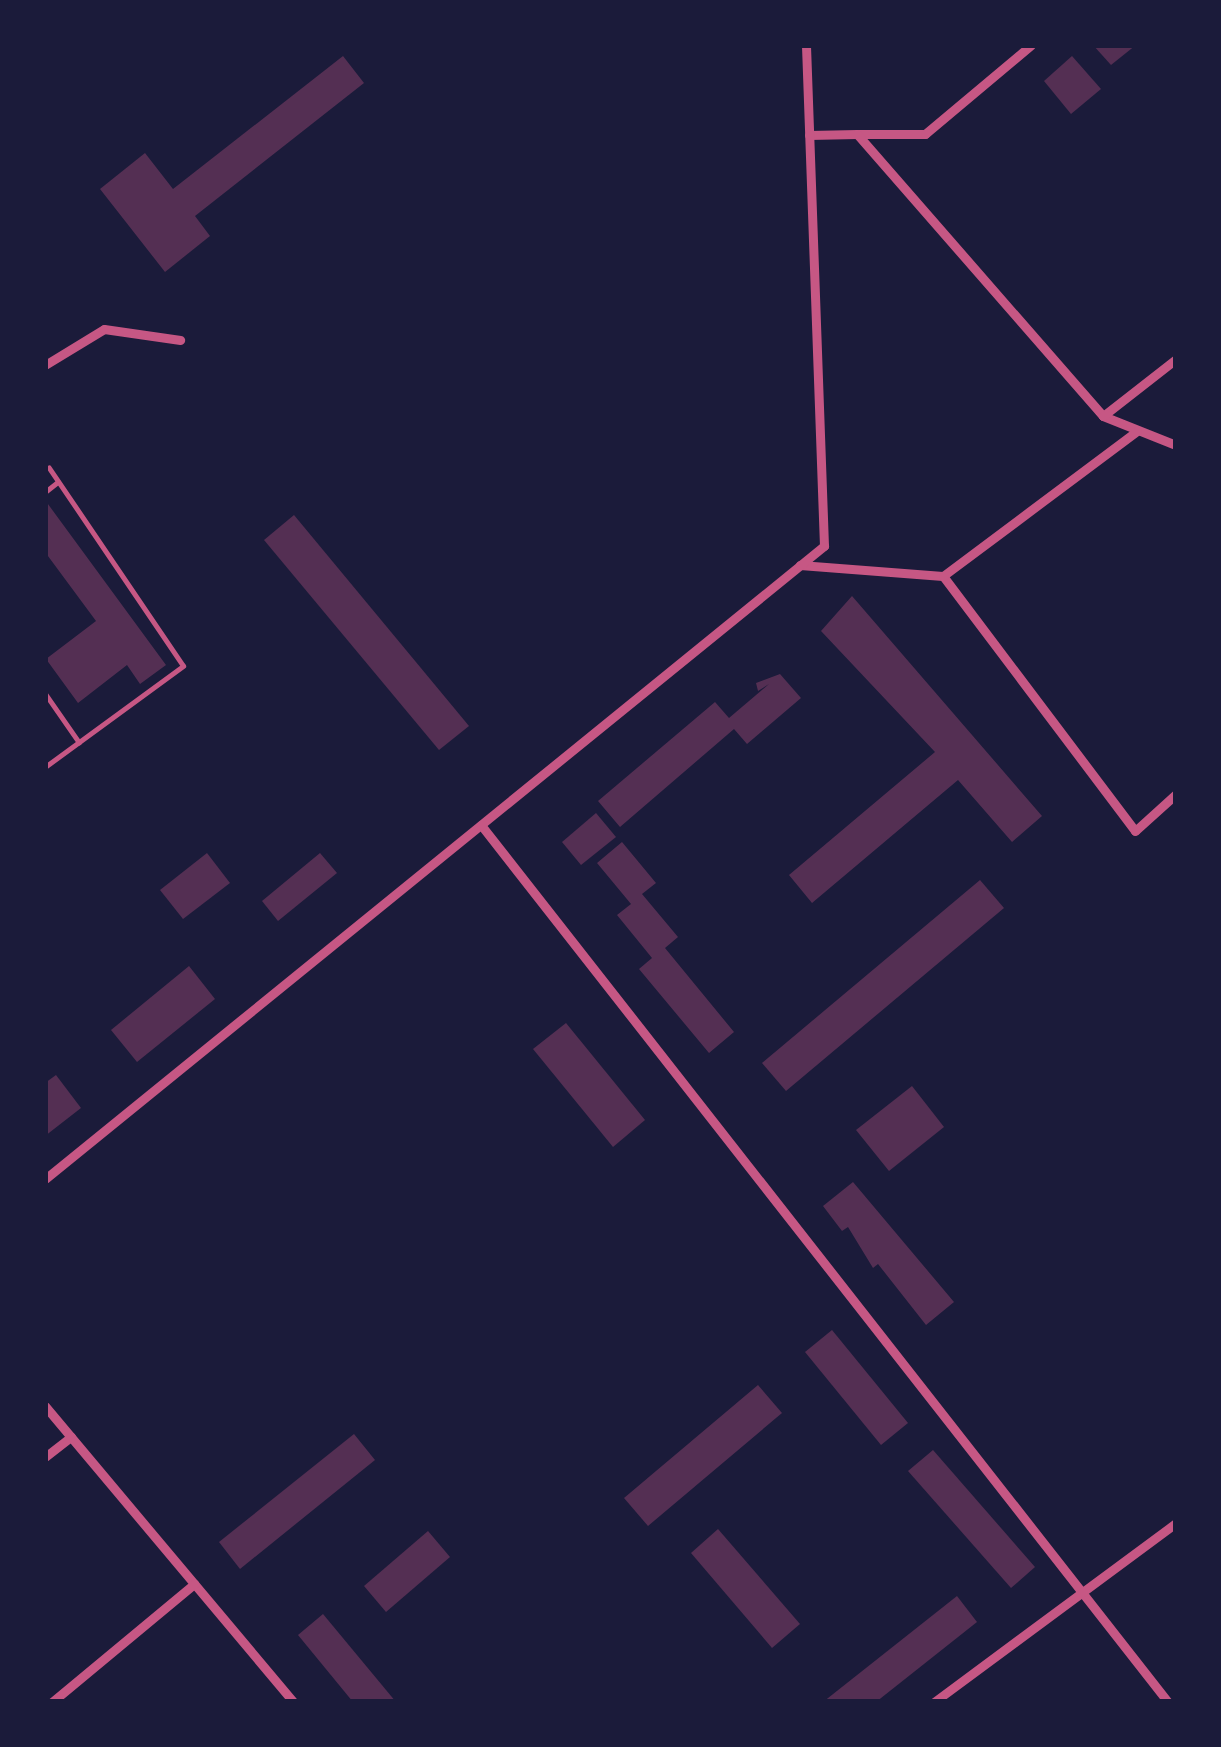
<!DOCTYPE html>
<html>
<head>
<meta charset="utf-8">
<style>
	body { margin:0 }
	#map { position:relative; width:1221px; height:1747px; overflow:hidden; background:#1b1b3a; font-family:Raleway,sans-serif }
	div>[style] { position:absolute }
	[style*='--x'] { left:calc(var(--x)*1px); top:calc(var(--y)*1px); width:calc(var(--w)*1px); rotate:calc(var(--a)*1deg) }
	.building>* { inset:0; background:#542f53 }
	.service>* { height:4.5px; margin:-2.25px; padding:0 2.25px; transform-origin:2.25px; border-radius:2.25px; background:#c65784 }
	.minor>* { height:9px; margin:-4.5px; padding:0 4.5px; transform-origin:4.5px; border-radius:4.5px; background:#c65784 }
	span { translate:-50% -50%; white-space:nowrap; text-align:center; line-height:1.15; -webkit-text-stroke:12px #1b1b3a; paint-order:stroke }
	.frame { position:absolute; inset:0; border:48px solid #1b1b3a; pointer-events:none }
</style>
</head>
<body>
<div id="map">
	<div class="building">
		<div style="clip-path:polygon(1093px 45px,1136px 45px,1111px 65px)"></div>
		<div style="clip-path:polygon(343px 56px,364px 83px,195px 216px,210px 236px,165px 272px,100px 189px,145px 153px,173px 189px)"></div>
		<div style="clip-path:polygon(1072px 56px,1101px 89px,1071px 114px,1044px 81px)"></div>
		<div style="clip-path:polygon(45px 500px,166px 665px,140px 684px,127px 665px,78px 703px,46px 659px,96px 621px,45px 552px)"></div>
		<div style="clip-path:polygon(294px 515px,469px 726px,439px 750px,264px 540px)"></div>
		<div style="clip-path:polygon(852px 596px,1042px 816px,1012px 842px,958px 780px,812px 903px,789px 875px,935px 752px,821px 631px)"></div>
		<div style="clip-path:polygon(780px 674px,801px 698px,747px 744px,734px 729px,620px 827px,598px 801px,715px 702px,729px 718px,769px 684px,758px 691px,756px 683px)"></div>
		<div style="clip-path:polygon(596px 813px,616px 837px,581px 865px,562px 842px)"></div>
		<div style="clip-path:polygon(622px 842px,656px 883px,642px 894px,678px 937px,665px 948px,734px 1032px,709px 1053px,639px 969px,652px 958px,617px 915px,631px 904px,597px 863px)"></div>
		<div style="clip-path:polygon(207px 853px,230px 883px,183px 919px,160px 890px)"></div>
		<div style="clip-path:polygon(320px 853px,337px 873px,278px 921px,262px 901px)"></div>
		<div style="clip-path:polygon(980px 880px,1004px 908px,786px 1091px,762px 1063px)"></div>
		<div style="clip-path:polygon(189px 966px,215px 999px,137px 1062px,111px 1030px)"></div>
		<div style="clip-path:polygon(566px 1023px,645px 1120px,613px 1147px,533px 1049px)"></div>
		<div style="clip-path:polygon(56px 1075px,81px 1108px,45px 1136px,45px 1083px)"></div>
		<div style="clip-path:polygon(912px 1086px,944px 1127px,889px 1171px,856px 1130px)"></div>
		<div style="clip-path:polygon(853px 1182px,954px 1302px,926px 1325px,878px 1264px,873px 1268px,848px 1227px,842px 1231px,823px 1206px)"></div>
		<div style="clip-path:polygon(832px 1330px,908px 1423px,881px 1445px,805px 1352px)"></div>
		<div style="clip-path:polygon(758px 1385px,782px 1413px,648px 1526px,624px 1498px)"></div>
		<div style="clip-path:polygon(354px 1434px,375px 1460px,240px 1569px,219px 1542px)"></div>
		<div style="clip-path:polygon(933px 1450px,1035px 1567px,1011px 1588px,908px 1471px)"></div>
		<div style="clip-path:polygon(718px 1529px,800px 1624px,772px 1648px,691px 1553px)"></div>
		<div style="clip-path:polygon(428px 1531px,450px 1557px,386px 1612px,364px 1586px)"></div>
		<div style="clip-path:polygon(957px 1596px,977px 1622px,876px 1702px,823px 1702px)"></div>
		<div style="clip-path:polygon(323px 1614px,396px 1702px,353px 1702px,298px 1635px)"></div>
	</div>
	<div class="service">
		<div style="--x:45;--y:492;--w:16;--a:-38"></div>
		<div style="--x:45;--y:693;--w:60;--a:55.2"></div>
		<div style="--x:45;--y:767;--w:171;--a:-36.2"></div>
		<div style="--x:183;--y:666;--w:239;--a:-124.1"></div>
	</div>
	<div class="minor">
		<div style="--x:859;--y:134;--w:66;--a:0"></div>
		<div style="--x:925;--y:134;--w:138;--a:-40"></div>
		<div style="--x:809;--y:135;--w:48;--a:-1.2"></div>
		<div style="--x:857;--y:134;--w:374;--a:48.9"></div>
		<div style="--x:1103;--y:416;--w:79;--a:21.7"></div>
		<div style="--x:45;--y:365;--w:69;--a:-31.4"></div>
		<div style="--x:104;--y:329;--w:77;--a:8.2"></div>
		<div style="--x:1103;--y:416;--w:93;--a:-38"></div>
		<div style="--x:800;--y:565;--w:143;--a:4.4"></div>
		<div style="--x:943;--y:576;--w:319;--a:53"></div>
		<div style="--x:1135;--y:831;--w:55;--a:-42.1"></div>
		<div style="--x:943;--y:576;--w:242;--a:-36.8"></div>
		<div style="--x:481;--y:825;--w:1114;--a:51.93"></div>
		<div style="--x:45;--y:1179;--w:1004;--a:-39.1"></div>
		<div style="--x:824;--y:546;--w:501;--a:-92.06"></div>
		<div style="--x:45;--y:1406;--w:386;--a:50"></div>
		<div style="--x:45;--y:1457;--w:33;--a:-38"></div>
		<div style="--x:52;--y:1702;--w:185;--a:-39.7"></div>
		<div style="--x:934;--y:1702;--w:301;--a:-36.5"></div>
	</div>
	<div class="frame"></div>
</div>
</body>
</html>
